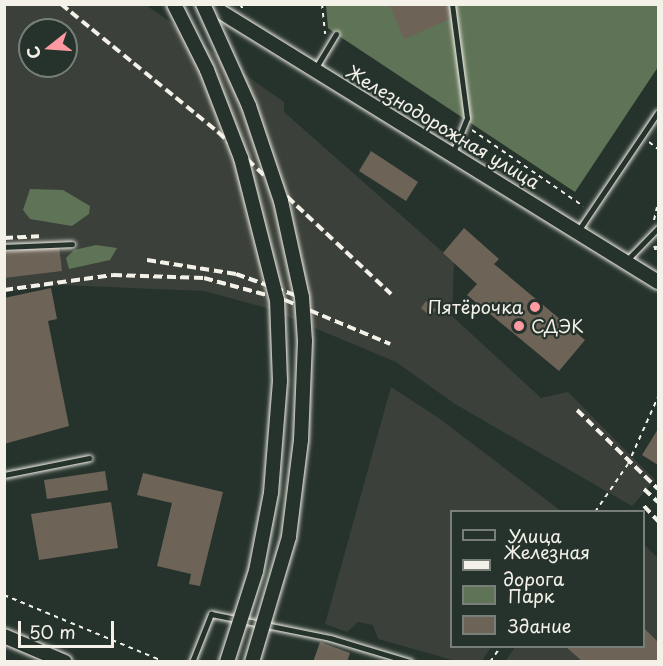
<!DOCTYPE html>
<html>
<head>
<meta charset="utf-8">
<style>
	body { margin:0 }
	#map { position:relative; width:663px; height:666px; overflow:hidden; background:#26332d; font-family:"Playpen Sans",sans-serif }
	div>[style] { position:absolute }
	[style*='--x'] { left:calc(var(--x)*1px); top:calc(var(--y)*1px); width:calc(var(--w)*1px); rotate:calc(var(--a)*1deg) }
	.built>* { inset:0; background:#3b413a }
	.green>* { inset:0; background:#5f7356 }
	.building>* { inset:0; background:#6d6357 }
	.path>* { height:2px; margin-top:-1px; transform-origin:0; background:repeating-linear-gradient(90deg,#f4f1e8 0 4.5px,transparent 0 9px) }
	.roads { filter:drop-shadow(0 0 2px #f4f1e8) drop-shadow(0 0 2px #f4f1e8) }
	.lane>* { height:5px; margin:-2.5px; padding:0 2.5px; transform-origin:2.5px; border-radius:2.5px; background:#26332d }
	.secondary>* { height:14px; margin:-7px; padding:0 7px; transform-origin:7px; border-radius:7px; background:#26332d }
	.rail>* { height:4px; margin-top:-2px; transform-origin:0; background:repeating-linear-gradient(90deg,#f4f1e8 0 9px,transparent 0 13.5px) }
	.bridges { filter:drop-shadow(0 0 2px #f4f1e8) drop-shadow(0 0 2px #f4f1e8) }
	.secondary-bridge>* { height:14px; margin:-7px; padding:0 7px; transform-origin:7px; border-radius:7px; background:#26332d }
	.dots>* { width:16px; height:16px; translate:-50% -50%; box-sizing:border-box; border:3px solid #26332d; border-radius:50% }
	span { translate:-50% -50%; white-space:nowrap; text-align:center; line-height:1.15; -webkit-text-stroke:4.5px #26332d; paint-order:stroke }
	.street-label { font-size:18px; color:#f4f1e8 }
	.poi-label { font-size:18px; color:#f4f1e8 }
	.right { translate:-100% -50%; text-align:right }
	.left { translate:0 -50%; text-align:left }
	.frame { position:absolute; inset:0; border:6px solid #f4f1e8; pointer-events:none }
	.legend { position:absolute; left:450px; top:510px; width:195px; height:138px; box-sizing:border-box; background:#26332d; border:2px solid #787f78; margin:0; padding:8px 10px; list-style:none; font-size:18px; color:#f4f1e8 }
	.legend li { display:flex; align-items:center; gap:12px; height:30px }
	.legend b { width:30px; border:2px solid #787f78 }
	.north { position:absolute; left:18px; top:18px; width:60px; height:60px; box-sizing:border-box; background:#26332d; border:2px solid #787f78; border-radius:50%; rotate:253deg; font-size:16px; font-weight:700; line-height:24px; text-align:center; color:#f4f1e8 }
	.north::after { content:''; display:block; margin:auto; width:21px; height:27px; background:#ff9aa2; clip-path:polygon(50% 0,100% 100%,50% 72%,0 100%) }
	.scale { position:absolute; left:18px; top:621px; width:96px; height:27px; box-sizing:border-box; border:3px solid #f4f1e8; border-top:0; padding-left:8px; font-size:18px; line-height:21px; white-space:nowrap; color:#f4f1e8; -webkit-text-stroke:4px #26332d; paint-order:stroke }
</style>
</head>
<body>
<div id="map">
	<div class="built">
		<div style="clip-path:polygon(evenodd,4px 5px,146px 5px,284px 102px,284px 112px,454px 262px,452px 316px,541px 398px,568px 392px,655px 480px,632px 506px,455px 404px,396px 362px,267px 308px,204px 291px,61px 285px,5px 292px,4px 5px,30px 30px,66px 30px,66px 66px,30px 66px,30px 30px)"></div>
		<div style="clip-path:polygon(391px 387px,440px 419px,561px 511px,452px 512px,452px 646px,491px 647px,482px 661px,456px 661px,378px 639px,373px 625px,358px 622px,347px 632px,325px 624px)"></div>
		<div style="clip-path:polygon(644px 545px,658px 558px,658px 661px,505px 662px,515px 647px,644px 646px)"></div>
	</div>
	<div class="green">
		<div style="clip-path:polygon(326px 5px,658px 5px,658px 67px,575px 192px,336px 34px,328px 28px)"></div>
		<div style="clip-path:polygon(30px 189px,63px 190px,90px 206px,89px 214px,72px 226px,30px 219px,23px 210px)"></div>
		<div style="clip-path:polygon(96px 245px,117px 248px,110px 260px,69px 269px,66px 258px,74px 250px)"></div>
	</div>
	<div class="building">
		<div style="clip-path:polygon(389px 4px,447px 4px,452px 18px,404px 39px)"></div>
		<div style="clip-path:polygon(371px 151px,418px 182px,406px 201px,359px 171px)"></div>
		<div style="clip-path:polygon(464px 228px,499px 259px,494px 264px,585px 340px,559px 371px,467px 295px,477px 284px,443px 253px)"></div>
		<div style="clip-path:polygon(59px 246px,62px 271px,4px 278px,4px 252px)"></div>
		<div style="clip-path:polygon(51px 288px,57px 319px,48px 321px,69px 426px,4px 444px,4px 298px)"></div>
		<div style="clip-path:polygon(426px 301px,436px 310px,430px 316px,421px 308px)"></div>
		<div style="clip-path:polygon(658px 429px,658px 465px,642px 455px)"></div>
		<div style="clip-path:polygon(105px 471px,108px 490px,47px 499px,44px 480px)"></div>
		<div style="clip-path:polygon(143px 473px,223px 492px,200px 586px,189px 584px,191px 574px,157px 566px,172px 503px,137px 495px)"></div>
		<div style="clip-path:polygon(111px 502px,118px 548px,39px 560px,31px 514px)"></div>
		<div style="clip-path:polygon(644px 628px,658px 642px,658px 662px,583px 662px,565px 646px,644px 646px)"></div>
		<div style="clip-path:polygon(320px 642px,350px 653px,347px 662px,313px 662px)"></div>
	</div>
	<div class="path">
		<div style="--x:240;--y:4;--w:8;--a:60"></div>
		<div style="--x:322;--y:4;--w:30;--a:84"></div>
		<div style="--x:472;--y:130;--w:135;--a:34.4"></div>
		<div style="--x:649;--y:142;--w:11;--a:38"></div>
		<div style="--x:654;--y:220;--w:17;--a:-77"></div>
		<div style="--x:654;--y:246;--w:9;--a:63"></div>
		<div style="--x:655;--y:250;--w:9;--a:-69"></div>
		<div style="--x:595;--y:512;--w:58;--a:-55.5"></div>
		<div style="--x:628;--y:464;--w:73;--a:-65.9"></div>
		<div style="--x:4;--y:595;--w:174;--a:22.6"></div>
		<div style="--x:490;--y:662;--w:19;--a:-55"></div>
	</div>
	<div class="roads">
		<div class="lane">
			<div style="--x:452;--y:4;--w:115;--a:82.5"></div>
			<div style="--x:467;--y:118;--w:38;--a:112"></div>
			<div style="--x:315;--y:69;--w:41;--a:-59"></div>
			<div style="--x:578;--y:231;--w:143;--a:-56.1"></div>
			<div style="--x:4;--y:247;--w:68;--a:-2.5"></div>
			<div style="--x:626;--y:261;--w:46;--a:-45.9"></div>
			<div style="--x:4;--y:475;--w:87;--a:-11.3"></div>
			<div style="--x:192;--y:662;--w:52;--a:-68.4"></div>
			<div style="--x:211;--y:614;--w:121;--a:11.4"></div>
			<div style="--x:330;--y:638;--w:84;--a:16.7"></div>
		</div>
		<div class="secondary">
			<div style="--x:208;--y:4;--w:529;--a:31.71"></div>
			<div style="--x:4;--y:636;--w:66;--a:23.1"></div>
		</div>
	</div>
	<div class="rail">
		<div style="--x:61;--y:4;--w:203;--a:39.2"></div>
		<div style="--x:218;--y:132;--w:237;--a:43.1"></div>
		<div style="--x:4;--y:238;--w:35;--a:-3"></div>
		<div style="--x:147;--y:260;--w:90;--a:8.9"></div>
		<div style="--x:236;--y:274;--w:74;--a:19.7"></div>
		<div style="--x:4;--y:290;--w:110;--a:-7.8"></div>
		<div style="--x:113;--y:275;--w:91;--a:1.9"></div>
		<div style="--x:204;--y:278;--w:84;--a:15.2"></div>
		<div style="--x:285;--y:300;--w:114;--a:22.7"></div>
		<div style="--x:577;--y:410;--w:113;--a:44.3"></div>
		<div style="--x:644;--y:489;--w:19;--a:43"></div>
		<div style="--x:644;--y:506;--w:21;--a:47"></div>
	</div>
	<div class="bridges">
		<div class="secondary-bridge">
			<div style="--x:174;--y:4;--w:74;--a:63.4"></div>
			<div style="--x:207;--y:70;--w:94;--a:68.9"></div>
			<div style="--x:241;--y:158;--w:146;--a:75.8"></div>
			<div style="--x:277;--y:300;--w:81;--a:87.9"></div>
			<div style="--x:280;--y:381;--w:112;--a:94.6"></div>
			<div style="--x:271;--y:493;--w:79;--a:100.9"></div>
			<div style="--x:256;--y:571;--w:96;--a:107.7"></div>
			<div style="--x:203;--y:4;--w:112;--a:65.7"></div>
			<div style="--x:249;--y:106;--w:100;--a:71.4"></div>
			<div style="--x:281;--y:201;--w:98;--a:77.7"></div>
			<div style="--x:302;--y:297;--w:44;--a:86.1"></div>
			<div style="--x:305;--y:341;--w:99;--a:92.3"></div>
			<div style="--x:301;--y:440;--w:98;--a:97.1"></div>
			<div style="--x:289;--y:537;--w:130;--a:106.5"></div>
		</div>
	</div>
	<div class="dots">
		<div style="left:535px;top:307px;background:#ff9aa2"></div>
		<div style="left:519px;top:326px;background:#ff9aa2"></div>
	</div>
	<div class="street-label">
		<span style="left:443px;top:127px;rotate:31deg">Железнодорожная улица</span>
	</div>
	<div class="poi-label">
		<span class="right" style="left:523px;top:307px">Пятёрочка</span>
		<span class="left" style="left:531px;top:326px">СДЭК</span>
	</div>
	<div class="frame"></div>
	<ul class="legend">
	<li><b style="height:8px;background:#26332d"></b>Улица</li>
	<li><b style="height:8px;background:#f4f1e8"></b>Железная дорога</li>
	<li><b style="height:16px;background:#5f7356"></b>Парк</li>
	<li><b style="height:16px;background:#6d6357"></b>Здание</li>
	</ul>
	<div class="north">С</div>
	<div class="scale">50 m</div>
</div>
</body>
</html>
